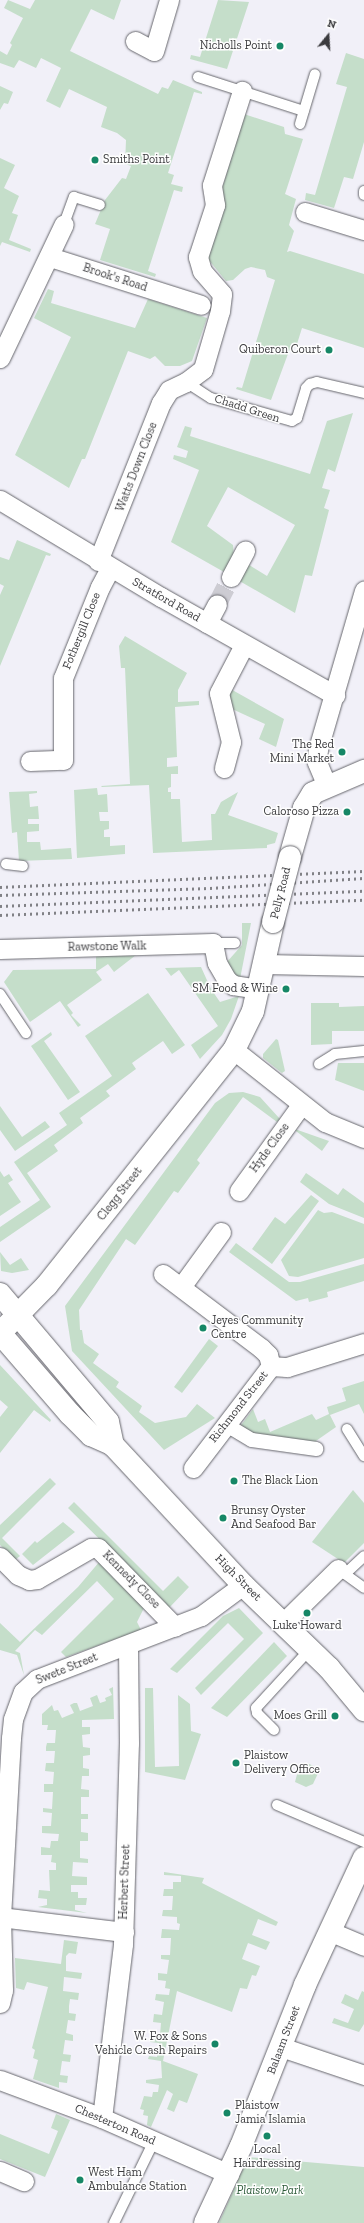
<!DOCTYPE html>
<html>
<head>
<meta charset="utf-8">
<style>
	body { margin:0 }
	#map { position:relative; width:364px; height:2223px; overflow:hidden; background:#f1f0f8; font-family:"Zilla Slab",serif }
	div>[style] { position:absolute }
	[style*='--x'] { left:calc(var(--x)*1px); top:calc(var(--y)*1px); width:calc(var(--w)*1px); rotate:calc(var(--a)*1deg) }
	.green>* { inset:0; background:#c5deca }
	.minor-tunnel>* { height:19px; margin-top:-9.5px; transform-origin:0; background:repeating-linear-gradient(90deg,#cdccd3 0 19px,transparent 0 29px) }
	.roads { filter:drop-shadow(0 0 1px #67676d) drop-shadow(0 0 1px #67676d) }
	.service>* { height:10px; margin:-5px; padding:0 5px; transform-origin:5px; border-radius:5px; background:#fff }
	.pedestrian>* { height:14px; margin:-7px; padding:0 7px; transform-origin:7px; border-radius:7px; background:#fff }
	.minor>* { height:19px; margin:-9.5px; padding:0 9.5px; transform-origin:9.5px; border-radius:9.5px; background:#fff }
	.secondary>* { height:22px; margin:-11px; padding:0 11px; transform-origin:11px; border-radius:11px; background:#fff }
	.primary>* { height:22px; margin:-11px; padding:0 11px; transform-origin:11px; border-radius:11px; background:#fff }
	.rail>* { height:3px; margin-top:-1.5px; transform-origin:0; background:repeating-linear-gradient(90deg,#818186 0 2px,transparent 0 6px) }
	.bridges { filter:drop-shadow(0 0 1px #67676d) drop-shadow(0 0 1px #67676d) }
	.primary-bridge>* { height:22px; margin:-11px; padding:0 11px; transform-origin:11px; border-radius:11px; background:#fff }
	.dots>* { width:11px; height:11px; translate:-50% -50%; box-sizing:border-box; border:2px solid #fefefe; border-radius:50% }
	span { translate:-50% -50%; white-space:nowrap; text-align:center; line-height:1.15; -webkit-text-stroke:3px #fefefe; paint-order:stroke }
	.poi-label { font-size:12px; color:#3b3b3e }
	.right { translate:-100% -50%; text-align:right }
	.left { translate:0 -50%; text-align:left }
	.street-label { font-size:12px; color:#3b3b3e }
	.park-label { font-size:12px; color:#2b5a38; font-style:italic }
	.north { position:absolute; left:308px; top:16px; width:40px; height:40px; -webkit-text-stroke:3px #fefefe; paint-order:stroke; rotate:18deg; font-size:11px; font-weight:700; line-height:16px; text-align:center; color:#3b3b3e }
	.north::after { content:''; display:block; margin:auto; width:14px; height:18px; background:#3b3b3e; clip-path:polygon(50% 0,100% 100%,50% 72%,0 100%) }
</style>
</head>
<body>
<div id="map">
	<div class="green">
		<div style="clip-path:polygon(8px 0,30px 9px,35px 0,121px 0,114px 20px,91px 9px,70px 51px,158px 94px,162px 87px,168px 89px,173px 80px,202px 92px,202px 94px,194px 92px,168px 173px,174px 175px,171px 184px,183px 187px,182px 192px,174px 190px,148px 271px,156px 274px,155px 277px,100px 260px,110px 229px,95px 224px,105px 200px,122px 178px,126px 179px,131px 166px,125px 164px,126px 140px,117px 133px,101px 127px,107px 107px,69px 89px,60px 108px,46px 101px,61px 68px,41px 58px,36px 68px,19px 60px,14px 68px,0 63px,0 51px,7px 55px,12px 45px,10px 43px,23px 18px,4px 8px)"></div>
		<div style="clip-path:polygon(218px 0,249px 2px,227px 69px,190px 59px,191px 55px,200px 57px)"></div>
		<div style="clip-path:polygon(346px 53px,364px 59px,364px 142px,353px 179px,344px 177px,334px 208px,305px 200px,306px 193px,315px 195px,347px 87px,336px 84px)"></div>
		<div style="clip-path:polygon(0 86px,13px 92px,8px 104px,4px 103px,0 110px)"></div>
		<div style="clip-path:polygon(244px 114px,284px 127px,285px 134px,303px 139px,285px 194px,296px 199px,289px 225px,294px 231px,287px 252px,290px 251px,364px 274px,364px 348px,302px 328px,297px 344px,292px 343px,271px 400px,236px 389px,237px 387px,242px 388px,275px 280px,267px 277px,265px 270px,251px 267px,245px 269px,233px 280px,226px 281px,203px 253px)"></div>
		<div style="clip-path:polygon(0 158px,15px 165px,4px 188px,19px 196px,12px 213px,18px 215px,9px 240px,31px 249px,30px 252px,2px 242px,0 246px)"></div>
		<div style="clip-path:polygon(48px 289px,54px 291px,51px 303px,135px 328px,148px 299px,207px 318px,192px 361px,180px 366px,165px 366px,155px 356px,150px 359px,128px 351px,85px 459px,82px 459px,69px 488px,15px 455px,71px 337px,34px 318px)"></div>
		<div style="clip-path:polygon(353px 413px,335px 472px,328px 469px,322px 488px,330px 490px,324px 508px,329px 510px,312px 576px,305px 575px,295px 613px,236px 579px,246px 563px,267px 576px,295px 525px,228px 487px,207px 526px,233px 545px,234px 557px,224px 572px,171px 542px,199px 470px,173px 459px,174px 455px,186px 458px,188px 451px,177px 447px,185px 426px,192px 428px,190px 436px,310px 474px,327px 421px)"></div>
		<div style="clip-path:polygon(17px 540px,51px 554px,50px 556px,46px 555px,0 666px,0 595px,4px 586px,0 584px,0 557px,9px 560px)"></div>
		<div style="clip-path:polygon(125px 636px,187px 673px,178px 690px,178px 702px,199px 701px,199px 705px,175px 707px,177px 757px,167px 758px,167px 767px,178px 766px,178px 774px,171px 774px,171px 787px,168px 788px,168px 792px,171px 792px,171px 799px,180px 799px,182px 842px,212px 840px,211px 814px,215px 814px,221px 802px,238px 792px,228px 815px,278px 833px,275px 843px,267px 845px,267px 848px,153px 853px,149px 785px,102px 787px,101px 786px,130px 784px,125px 668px,121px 668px,119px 646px)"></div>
		<div style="clip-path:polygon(227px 687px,284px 719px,276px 747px,259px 739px,265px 724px,230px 708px)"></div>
		<div style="clip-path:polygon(97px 788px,98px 795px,107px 794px,108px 812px,99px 812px,100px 821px,109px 821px,109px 829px,104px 830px,104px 837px,110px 837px,110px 846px,125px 845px,125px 854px,77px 858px,74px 790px)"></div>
		<div style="clip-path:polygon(37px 791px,37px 793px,29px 794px,30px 807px,38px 806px,39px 819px,28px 819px,28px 824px,39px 824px,39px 831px,27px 832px,27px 842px,40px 842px,41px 850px,71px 848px,72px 859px,19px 861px,17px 832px,12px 833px,9px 792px)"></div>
		<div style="clip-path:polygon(242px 923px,251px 923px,240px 979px,235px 977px,226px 963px,242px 945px)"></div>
		<div style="clip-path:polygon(136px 955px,114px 972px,108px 964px,96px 972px,102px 980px,67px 1005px,73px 1013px,71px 1015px,81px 1025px,78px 1027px,60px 1001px,30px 1022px,4px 982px,13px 970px,96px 969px,96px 956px)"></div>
		<div style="clip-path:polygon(201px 967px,211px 989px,220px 1002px,239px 996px,231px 1019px,222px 1035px,200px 1059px,191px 1045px,218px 1026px,179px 970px,171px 976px,165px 968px)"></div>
		<div style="clip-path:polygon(148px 993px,185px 1045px,172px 1054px,163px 1041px,132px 1063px,136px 1069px,106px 1091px,110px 1096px,80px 1118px,83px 1123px,54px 1145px,58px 1151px,27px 1173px,51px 1207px,0 1242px,0 1227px,40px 1200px,14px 1162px,67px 1125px,59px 1113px,112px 1076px,85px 1036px)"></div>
		<div style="clip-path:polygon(311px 1003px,339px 1003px,339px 1007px,364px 1006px,364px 1031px,332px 1031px,332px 1044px,311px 1045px)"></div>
		<div style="clip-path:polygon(51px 1032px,52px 1035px,44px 1041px,80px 1092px,68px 1100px,31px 1046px)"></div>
		<div style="clip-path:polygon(276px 1039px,278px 1040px,285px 1071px,282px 1073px,263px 1058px,263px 1054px)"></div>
		<div style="clip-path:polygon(338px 1063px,364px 1063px,364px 1091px,335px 1080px)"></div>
		<div style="clip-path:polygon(243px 1092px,260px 1097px,280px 1119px,277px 1122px,243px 1097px,197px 1160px,200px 1163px,178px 1193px,174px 1191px,135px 1245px,126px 1239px,79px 1310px,80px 1330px,82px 1330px,84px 1343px,99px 1354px,93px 1363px,119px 1382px,116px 1387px,142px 1406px,139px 1412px,155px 1423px,186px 1417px,197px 1404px,215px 1418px,164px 1450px,72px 1351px,65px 1306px,215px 1103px,229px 1093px)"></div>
		<div style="clip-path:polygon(0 1106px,22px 1137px,45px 1121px,50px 1127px,15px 1151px,0 1130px)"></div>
		<div style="clip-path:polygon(292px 1128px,329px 1141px,322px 1151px)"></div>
		<div style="clip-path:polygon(0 1171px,4px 1177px,9px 1174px,13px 1180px,8px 1183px,21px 1202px,0 1216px)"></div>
		<div style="clip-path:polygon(306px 1173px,338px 1195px,343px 1188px,364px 1203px,364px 1218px,329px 1204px,300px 1182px)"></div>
		<div style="clip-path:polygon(311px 1195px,319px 1201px,272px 1264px,252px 1249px,275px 1217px,285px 1224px)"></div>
		<div style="clip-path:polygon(318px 1210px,324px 1213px,332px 1212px,364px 1224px,364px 1258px,298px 1277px,289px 1276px,281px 1260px)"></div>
		<div style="clip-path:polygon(236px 1243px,289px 1282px,300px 1282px,364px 1264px,364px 1281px,327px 1292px,328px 1297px,309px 1302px,308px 1298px,296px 1301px,229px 1252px)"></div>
		<div style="clip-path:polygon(0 1252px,10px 1265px,21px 1258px,29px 1270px,12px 1273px,1px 1271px)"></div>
		<div style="clip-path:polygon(209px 1339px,218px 1346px,182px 1393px,174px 1387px)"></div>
		<div style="clip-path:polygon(0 1365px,51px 1420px,50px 1422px,34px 1410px,0 1453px,0 1417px,8px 1407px,0 1400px)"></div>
		<div style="clip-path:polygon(364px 1381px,364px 1414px,359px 1404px,330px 1415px,336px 1427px,313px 1443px,253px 1436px,239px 1428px,253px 1409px,258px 1422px,265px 1419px,270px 1432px,312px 1414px,316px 1420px,329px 1414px,327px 1407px,346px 1401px,342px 1388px)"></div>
		<div style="clip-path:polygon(50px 1478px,56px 1484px,2px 1538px,20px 1556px,15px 1560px,0 1545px,0 1525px)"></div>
		<div style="clip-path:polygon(353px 1490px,364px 1503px,364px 1543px,344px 1563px,312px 1542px)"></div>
		<div style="clip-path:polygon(74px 1502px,163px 1591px,178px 1576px,189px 1587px,169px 1608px,68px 1508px)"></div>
		<div style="clip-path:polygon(63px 1522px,75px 1532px,33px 1565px,22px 1554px,35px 1541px,37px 1543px)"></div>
		<div style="clip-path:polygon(100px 1561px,146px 1604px,137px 1622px,141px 1630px,66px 1657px,61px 1652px,114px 1599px,97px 1581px,42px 1635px,35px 1630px,15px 1651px,20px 1653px,24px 1675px,17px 1655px,0 1650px,0 1623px,20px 1642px,78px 1587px)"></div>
		<div style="clip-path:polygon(239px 1608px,263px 1633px,201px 1695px,195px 1688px,244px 1639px,228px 1623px,177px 1673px,170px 1669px,223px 1616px)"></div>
		<div style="clip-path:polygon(274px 1642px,287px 1656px,227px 1717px,211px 1708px)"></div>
		<div style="clip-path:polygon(113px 1687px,114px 1719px,82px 1720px,82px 1727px,90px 1727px,90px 1734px,82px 1735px,83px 1747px,90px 1748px,90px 1755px,83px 1756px,83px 1768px,89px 1769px,89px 1776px,82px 1776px,81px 1789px,89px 1790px,89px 1797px,81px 1797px,81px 1814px,88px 1814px,88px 1819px,81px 1819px,81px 1832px,88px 1833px,88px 1841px,80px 1841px,80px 1858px,88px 1859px,88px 1863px,73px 1862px,72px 1876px,87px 1877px,87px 1885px,71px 1885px,71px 1892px,78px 1892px,78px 1898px,87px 1898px,86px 1905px,75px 1905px,75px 1910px,87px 1913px,38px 1907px,47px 1905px,47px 1899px,38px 1898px,39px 1890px,50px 1891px,49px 1870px,56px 1870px,56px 1863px,51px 1862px,52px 1855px,41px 1855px,41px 1847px,50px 1848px,51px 1841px,58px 1841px,59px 1834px,42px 1833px,42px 1826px,51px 1826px,52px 1813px,43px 1812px,43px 1808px,52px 1809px,53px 1792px,44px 1792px,44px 1784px,53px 1784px,54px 1772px,45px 1771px,46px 1763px,54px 1763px,55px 1751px,46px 1751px,46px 1747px,47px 1743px,55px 1743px,56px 1730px,47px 1730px,48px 1725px,42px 1725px,42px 1714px,52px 1705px,54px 1711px,58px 1710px,62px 1718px,74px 1713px,70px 1705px,74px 1703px,77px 1703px,80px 1711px,93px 1706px,90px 1698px,97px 1695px,100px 1703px,106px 1701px,105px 1698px,112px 1695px,109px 1689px)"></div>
		<div style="clip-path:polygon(145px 1688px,153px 1688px,155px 1767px,179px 1766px,178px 1695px,190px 1704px,191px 1731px,201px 1734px,185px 1780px,145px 1772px)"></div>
		<div style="clip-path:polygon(307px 1763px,320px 1769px,313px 1784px,306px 1787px,295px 1782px,299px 1767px)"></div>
		<div style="clip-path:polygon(164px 1872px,204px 1878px,202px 1883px,278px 1922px,276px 1926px,258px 1919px,252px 1935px,270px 1942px,266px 1950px,248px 1943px,242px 1959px,260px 1966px,256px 1976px,252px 1975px,247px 1989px,240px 1988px,232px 2012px,177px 1991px,163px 2061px,198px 2074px,187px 2103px,179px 2100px,174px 2112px,167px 2109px,173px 2094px,167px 2090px,151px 2127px,147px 2125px,148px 2116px,143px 2115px,144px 2110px,140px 2109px,144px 2096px,152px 2097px,153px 2092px,158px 2092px,159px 2085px,146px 2083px,146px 2080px,162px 2078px,161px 2061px,148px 2059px,149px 2056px,157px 2057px,159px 2043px,150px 2042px,151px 2035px,160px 2035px,161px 2023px,153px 2022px,154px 2014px,162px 2015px,164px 2002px,155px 2000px,156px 1994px,169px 1995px,170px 1989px,165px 1988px,166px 1981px,158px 1980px,158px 1973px,167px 1974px,169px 1960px,161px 1959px,161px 1955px,170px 1955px,171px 1938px,161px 1938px,162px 1929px,179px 1930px,180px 1924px,177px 1923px,177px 1917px,162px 1916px,163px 1910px,172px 1910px,173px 1896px,163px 1896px,164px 1889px,173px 1889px,173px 1882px,181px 1882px,181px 1876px,164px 1875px)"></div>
		<div style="clip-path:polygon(64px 1940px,78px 1942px,76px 1954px,69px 1953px,66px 1956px,66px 1971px,82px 1973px,81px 1979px,64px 1977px,63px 1991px,79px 1993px,78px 2000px,70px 1999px,69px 2006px,69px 2013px,76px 2014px,75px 2021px,68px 2020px,66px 2033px,73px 2035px,73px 2041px,65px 2040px,63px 2054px,71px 2055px,70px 2062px,62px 2061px,60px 2075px,68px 2076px,67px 2083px,59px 2082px,59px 2088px,33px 2079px,38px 2060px,33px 2058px,35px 2050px,32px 2048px,48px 1987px,27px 1982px,24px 1990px,16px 1988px,15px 1958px,61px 1964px)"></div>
		<div style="clip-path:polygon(362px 1991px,364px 1992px,364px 2024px,359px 2032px,332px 2023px,334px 2018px,348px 2023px,354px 2009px,341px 2003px,343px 1999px,345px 1994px,358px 2000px)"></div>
		<div style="clip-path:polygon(56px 2114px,70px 2120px,45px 2177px,0 2159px,0 2134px,49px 2154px,58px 2131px,51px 2128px)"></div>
		<div style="clip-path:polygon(248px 2157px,364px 2167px,364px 2223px,219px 2223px)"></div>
	</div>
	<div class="minor-tunnel">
		<div style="--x:217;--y:604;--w:30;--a:-63"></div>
	</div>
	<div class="roads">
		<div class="service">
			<div style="--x:198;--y:77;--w:111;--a:17.8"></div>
			<div style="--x:300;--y:124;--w:52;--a:-73.3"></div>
			<div style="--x:364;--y:191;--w:4;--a:90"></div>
			<div style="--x:64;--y:224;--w:29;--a:-70"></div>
			<div style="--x:74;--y:197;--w:27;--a:17"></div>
			<div style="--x:186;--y:382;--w:30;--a:33"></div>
			<div style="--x:211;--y:398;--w:84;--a:15.9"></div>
			<div style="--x:292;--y:421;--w:6;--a:-31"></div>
			<div style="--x:297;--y:418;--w:31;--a:-73"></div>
			<div style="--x:306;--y:388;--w:6;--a:-45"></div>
			<div style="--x:310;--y:384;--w:7;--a:-16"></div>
			<div style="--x:317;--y:382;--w:48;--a:13.2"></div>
			<div style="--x:6;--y:864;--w:17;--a:7"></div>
			<div style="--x:213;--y:943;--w:22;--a:0"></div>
			<div style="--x:0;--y:994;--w:47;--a:56.3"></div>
			<div style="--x:319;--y:1064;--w:19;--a:-32"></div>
			<div style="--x:335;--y:1054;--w:29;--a:-6"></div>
			<div style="--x:347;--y:1429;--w:32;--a:58"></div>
			<div style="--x:338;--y:1569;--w:32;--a:36"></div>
			<div style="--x:345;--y:1574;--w:26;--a:-43"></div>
			<div style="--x:274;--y:1730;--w:24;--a:-135"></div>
			<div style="--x:257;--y:1713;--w:5;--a:-101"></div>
			<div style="--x:256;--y:1708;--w:80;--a:-47.5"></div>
			<div style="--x:277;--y:1805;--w:95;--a:23"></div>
			<div style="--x:114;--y:2223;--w:91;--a:-64"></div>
		</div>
		<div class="pedestrian">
			<div style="--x:225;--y:1424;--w:31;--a:31"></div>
			<div style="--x:252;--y:1440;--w:65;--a:8"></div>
		</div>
		<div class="minor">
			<div style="--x:135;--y:41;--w:21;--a:28"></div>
			<div style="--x:154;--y:51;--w:53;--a:-73.6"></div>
			<div style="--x:305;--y:212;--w:62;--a:17"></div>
			<div style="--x:50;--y:257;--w:158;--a:17.6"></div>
			<div style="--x:0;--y:358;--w:148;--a:-64.5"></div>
			<div style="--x:0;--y:500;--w:188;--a:31.1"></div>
			<div style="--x:161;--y:597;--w:200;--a:29.4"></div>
			<div style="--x:98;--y:561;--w:170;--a:-68.3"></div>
			<div style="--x:161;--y:403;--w:15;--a:-58"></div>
			<div style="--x:169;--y:390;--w:19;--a:-25"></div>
			<div style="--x:186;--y:382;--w:21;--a:-37"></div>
			<div style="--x:203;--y:369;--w:60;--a:-73.7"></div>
			<div style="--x:220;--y:311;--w:17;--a:-83"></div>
			<div style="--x:222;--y:294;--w:30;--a:-131"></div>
			<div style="--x:202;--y:271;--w:15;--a:-106"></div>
			<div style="--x:198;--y:257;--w:55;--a:-71.9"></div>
			<div style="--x:215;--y:205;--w:20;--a:-99"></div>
			<div style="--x:212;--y:185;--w:99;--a:-72.3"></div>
			<div style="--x:231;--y:577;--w:30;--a:-62"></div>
			<div style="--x:207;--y:623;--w:21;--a:-62"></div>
			<div style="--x:30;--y:761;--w:33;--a:-2"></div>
			<div style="--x:63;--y:760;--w:82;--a:-90"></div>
			<div style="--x:63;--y:678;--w:98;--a:-67.9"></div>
			<div style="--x:100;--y:587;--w:21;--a:-62"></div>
			<div style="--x:224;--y:768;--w:27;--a:-75"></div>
			<div style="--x:231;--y:742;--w:50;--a:-103.8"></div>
			<div style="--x:219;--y:693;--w:54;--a:-62.5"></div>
			<div style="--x:327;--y:786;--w:26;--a:-113"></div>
			<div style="--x:317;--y:762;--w:13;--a:-86"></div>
			<div style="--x:318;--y:749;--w:165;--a:-73.8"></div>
			<div style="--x:0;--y:949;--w:213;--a:-1.6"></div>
			<div style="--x:213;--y:943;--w:20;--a:79"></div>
			<div style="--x:217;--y:963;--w:20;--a:60"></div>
			<div style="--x:227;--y:980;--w:8;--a:40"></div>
			<div style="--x:233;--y:985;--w:25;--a:9"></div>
			<div style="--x:264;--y:964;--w:100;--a:1.1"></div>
			<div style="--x:234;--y:1050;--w:116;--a:38.4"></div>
			<div style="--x:325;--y:1122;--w:42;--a:22.3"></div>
			<div style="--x:239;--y:1191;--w:106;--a:-54.2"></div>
			<div style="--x:163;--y:1274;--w:123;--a:37.1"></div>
			<div style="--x:261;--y:1348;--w:10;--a:45"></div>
			<div style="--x:268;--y:1355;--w:11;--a:75"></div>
			<div style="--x:181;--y:1287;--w:68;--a:-54"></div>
			<div style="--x:193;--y:1468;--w:128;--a:-52.6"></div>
			<div style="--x:271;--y:1366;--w:16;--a:4"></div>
			<div style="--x:287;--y:1367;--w:81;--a:-17.3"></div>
			<div style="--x:0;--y:1557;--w:25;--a:45"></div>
			<div style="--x:18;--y:1575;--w:12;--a:24"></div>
			<div style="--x:29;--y:1580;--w:8;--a:-7"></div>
			<div style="--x:37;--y:1579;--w:62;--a:-29.9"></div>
			<div style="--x:91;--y:1548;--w:7;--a:0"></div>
			<div style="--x:98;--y:1548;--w:110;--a:45.7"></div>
			<div style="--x:283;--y:1623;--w:77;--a:-44.5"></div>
			<div style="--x:0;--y:1917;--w:125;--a:6.9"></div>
			<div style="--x:329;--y:1931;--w:38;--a:23"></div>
			<div style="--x:0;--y:2003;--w:13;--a:-77"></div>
			<div style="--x:3;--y:1990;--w:73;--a:-91.6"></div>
			<div style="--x:1;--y:1917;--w:179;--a:-86.8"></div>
			<div style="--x:11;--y:1738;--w:19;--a:-84"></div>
			<div style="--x:13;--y:1719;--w:29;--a:-70"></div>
			<div style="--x:23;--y:1692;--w:19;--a:-43"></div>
			<div style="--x:37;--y:1679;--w:176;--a:-21"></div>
			<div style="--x:201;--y:1616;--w:52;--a:-36.4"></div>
			<div style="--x:281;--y:2047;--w:88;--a:18.6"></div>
			<div style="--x:0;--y:2080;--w:109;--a:20.4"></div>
			<div style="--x:102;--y:2118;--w:139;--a:23.8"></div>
			<div style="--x:102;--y:2118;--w:175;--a:-83.1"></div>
			<div style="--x:123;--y:1944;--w:201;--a:-88.3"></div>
			<div style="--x:129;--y:1743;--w:98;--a:-90.6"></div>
			<div style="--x:0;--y:2171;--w:26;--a:23"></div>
		</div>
		<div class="secondary">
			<div style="--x:205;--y:2223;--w:85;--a:-64.9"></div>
			<div style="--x:241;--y:2146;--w:173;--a:-68.3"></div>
			<div style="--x:305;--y:1985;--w:140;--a:-65.1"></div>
		</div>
		<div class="primary">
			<div style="--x:290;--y:857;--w:51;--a:-74.1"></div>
			<div style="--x:304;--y:808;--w:17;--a:-59"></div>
			<div style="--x:313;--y:793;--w:56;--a:-23.3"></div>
			<div style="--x:0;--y:1294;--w:167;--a:49.8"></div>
			<div style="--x:108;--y:1422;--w:24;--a:78"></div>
			<div style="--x:0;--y:1333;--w:107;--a:49.2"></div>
			<div style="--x:70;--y:1414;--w:30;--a:45"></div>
			<div style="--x:91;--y:1435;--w:24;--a:24"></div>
			<div style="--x:113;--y:1445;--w:191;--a:47.1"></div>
			<div style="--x:243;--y:1585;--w:120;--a:44"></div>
			<div style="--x:329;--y:1668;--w:55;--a:50.2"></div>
			<div style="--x:0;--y:1333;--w:67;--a:-45.6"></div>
			<div style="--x:47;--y:1285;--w:300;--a:-51.5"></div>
			<div style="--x:234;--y:1050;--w:43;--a:-64"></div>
			<div style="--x:253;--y:1011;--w:91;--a:-77.3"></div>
		</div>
	</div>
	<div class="rail">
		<div style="--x:0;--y:887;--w:364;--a:-2.5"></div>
		<div style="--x:0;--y:895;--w:210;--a:-1.9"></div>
		<div style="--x:210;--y:888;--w:154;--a:-3.7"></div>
		<div style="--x:0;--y:906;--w:364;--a:-2.4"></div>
		<div style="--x:0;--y:915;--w:364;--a:-2.4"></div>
	</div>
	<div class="bridges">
		<div class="primary-bridge">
			<div style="--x:273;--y:922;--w:67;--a:-75.3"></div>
		</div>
	</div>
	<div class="dots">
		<div style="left:280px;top:46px;background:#168766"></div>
		<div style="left:95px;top:160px;background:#168766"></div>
		<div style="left:329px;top:350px;background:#168766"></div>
		<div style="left:342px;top:752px;background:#168766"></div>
		<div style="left:347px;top:812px;background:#168766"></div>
		<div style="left:286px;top:989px;background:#168766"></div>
		<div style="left:203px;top:1328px;background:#168766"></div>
		<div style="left:234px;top:1481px;background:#168766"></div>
		<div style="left:223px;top:1518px;background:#168766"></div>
		<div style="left:307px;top:1613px;background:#168766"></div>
		<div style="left:335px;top:1716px;background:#168766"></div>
		<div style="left:236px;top:1763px;background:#168766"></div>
		<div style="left:215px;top:2044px;background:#168766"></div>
		<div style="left:227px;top:2113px;background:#168766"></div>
		<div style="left:267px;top:2136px;background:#168766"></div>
		<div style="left:80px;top:2180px;background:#168766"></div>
	</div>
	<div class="poi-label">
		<span class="right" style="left:272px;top:46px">Nicholls Point</span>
		<span class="left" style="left:103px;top:160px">Smiths Point</span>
		<span class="right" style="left:321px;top:350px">Quiberon Court</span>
		<span class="right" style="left:334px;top:752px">The Red<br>Mini Market</span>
		<span class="right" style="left:339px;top:812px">Caloroso Pizza</span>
		<span class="right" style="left:278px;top:989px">SM Food &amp; Wine</span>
		<span class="left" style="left:211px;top:1328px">Jeyes Community<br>Centre</span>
		<span class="left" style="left:242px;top:1481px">The Black Lion</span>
		<span class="left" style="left:231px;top:1518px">Brunsy Oyster<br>And Seafood Bar</span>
		<span style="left:307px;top:1626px">Luke Howard</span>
		<span class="right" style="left:327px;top:1716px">Moes Grill</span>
		<span class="left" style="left:244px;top:1763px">Plaistow<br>Delivery Office</span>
		<span class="right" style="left:207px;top:2044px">W. Fox &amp; Sons<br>Vehicle Crash Repairs</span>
		<span class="left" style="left:235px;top:2113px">Plaistow<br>Jamia Islamia</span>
		<span style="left:267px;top:2157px">Local<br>Hairdressing</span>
		<span class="left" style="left:88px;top:2180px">West Ham<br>Ambulance Station</span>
	</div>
	<div class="street-label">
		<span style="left:115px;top:278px;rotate:18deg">Brook's Road</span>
		<span style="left:247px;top:409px;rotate:18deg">Chadd Green</span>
		<span style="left:137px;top:467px;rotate:-69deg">Watts Down Close</span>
		<span style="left:166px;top:600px;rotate:30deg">Stratford Road</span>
		<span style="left:82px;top:631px;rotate:-68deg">Fothergill Close</span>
		<span style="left:281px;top:893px;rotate:-76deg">Pelly Road</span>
		<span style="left:107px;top:947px;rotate:-1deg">Rawstone Walk</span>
		<span style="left:270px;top:1148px;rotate:-54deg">Hyde Close</span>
		<span style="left:120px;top:1194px;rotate:-52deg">Clegg Street</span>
		<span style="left:239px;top:1407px;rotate:-52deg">Richmond Street</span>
		<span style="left:238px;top:1578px;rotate:45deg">High Street</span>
		<span style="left:131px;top:1580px;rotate:45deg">Kennedy Close</span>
		<span style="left:67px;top:1669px;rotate:-22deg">Swete Street</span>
		<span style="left:125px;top:1882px;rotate:-88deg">Herbert Street</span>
		<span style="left:284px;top:2040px;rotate:-69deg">Balaam Street</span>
		<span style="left:115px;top:2125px;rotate:23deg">Chesterton Road</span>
	</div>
	<div class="park-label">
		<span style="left:270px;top:2191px">Plaistow Park</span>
	</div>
	<div class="north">N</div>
</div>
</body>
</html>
